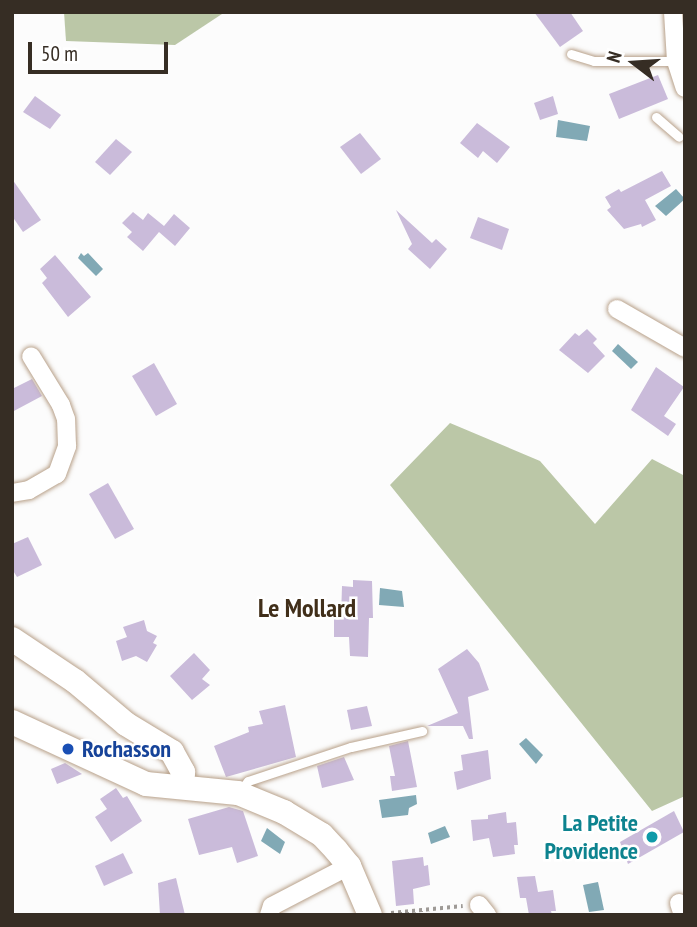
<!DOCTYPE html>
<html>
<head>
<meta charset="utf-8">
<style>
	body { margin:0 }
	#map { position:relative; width:697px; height:927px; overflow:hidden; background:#fcfcfc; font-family:"PT Sans Narrow",sans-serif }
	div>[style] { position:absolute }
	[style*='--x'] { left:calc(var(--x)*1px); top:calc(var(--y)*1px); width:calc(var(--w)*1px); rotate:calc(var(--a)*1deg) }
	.forest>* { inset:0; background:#bbc7a7 }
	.water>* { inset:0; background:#81a9b5 }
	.building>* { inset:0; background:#cabbda }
	.path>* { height:3.5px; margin-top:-1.75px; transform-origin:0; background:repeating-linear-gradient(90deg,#9e9a96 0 3.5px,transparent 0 7px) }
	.roads { filter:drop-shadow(0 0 2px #b8a18a) drop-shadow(0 0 2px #b8a18a) }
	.lane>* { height:9px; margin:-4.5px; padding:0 4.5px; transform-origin:4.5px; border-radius:4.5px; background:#fff }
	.street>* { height:18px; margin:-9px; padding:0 9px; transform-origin:9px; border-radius:9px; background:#fff }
	.secondary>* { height:24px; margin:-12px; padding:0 12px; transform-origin:12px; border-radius:12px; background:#fff }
	.dots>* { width:19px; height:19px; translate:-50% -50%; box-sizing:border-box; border:4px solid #fff; border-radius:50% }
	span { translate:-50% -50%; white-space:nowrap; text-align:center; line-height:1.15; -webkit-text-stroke:5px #fff; paint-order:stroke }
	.transit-label { font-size:24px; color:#164399; font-weight:700 }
	.left { translate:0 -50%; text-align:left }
	.culture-label { font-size:24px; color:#0d838f; font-weight:700 }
	.right { translate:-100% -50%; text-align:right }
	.neighbourhood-label { font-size:26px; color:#412f1a; font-weight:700 }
	.frame { position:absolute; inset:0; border:14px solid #362d24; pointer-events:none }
	.north { position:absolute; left:599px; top:28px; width:70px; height:70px; -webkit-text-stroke:5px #fff; paint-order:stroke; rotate:287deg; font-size:19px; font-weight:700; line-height:28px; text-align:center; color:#362d24 }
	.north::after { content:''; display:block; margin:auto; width:24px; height:32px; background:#362d24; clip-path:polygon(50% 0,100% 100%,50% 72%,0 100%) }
	.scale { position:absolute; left:28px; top:42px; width:140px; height:32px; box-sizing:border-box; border:4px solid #362d24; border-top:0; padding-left:9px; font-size:21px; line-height:24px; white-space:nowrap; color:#362d24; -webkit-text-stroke:5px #fff; paint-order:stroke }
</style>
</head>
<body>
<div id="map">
	<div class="forest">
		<div style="clip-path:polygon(64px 12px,225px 12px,175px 45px,66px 41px)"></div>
		<div style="clip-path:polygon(450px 423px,540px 461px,595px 524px,652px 459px,685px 476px,685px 796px,652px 811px,390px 485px)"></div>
	</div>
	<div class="water">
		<div style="clip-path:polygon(558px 120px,590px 126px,587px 141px,556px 137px)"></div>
		<div style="clip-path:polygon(676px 189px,685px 199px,666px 216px,655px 206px)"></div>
		<div style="clip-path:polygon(81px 253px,84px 256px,88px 253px,103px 269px,96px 276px,78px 258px)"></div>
		<div style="clip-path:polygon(618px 344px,638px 362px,631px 369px,612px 351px)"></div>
		<div style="clip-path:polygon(380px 588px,402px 591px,404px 607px,379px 605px)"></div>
		<div style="clip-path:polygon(526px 738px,543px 755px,536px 764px,519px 744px)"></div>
		<div style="clip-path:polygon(416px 795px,417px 804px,409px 808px,408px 815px,382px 818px,379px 800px)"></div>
		<div style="clip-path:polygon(445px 826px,450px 837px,431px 844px,428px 833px)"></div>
		<div style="clip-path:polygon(267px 828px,285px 842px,280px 854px,261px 841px)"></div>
		<div style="clip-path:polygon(598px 882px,604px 910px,589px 912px,583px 885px)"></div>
	</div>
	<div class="building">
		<div style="clip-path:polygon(534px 12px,570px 12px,583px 31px,560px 47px)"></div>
		<div style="clip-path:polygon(658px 75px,668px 99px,619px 119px,609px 94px)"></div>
		<div style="clip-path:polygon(35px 96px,61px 115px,50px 129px,23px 112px)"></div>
		<div style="clip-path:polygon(553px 96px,558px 114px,540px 120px,534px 103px)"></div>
		<div style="clip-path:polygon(477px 123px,510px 147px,497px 163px,483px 151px,478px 158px,460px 143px)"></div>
		<div style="clip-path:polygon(360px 133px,381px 159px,361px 174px,340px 147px)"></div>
		<div style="clip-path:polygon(116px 139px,132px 152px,110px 175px,95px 162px)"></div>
		<div style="clip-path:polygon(662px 171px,671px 186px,645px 200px,656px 220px,642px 227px,641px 224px,624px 229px,607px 210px,611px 207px,605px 197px,619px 189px,621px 192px)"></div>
		<div style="clip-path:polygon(12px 179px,41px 220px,23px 232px,12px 216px)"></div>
		<div style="clip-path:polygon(396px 210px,432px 243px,436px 239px,447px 249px,430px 269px,408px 249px,412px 244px)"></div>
		<div style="clip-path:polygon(133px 212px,143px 220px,148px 213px,164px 226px,174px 214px,190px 228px,175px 246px,159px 232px,143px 251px,127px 237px,132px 232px,122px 223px)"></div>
		<div style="clip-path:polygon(478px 217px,509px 229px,502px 250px,470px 238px)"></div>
		<div style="clip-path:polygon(55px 255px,91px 297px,68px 317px,42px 283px,47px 278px,40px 269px)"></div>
		<div style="clip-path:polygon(587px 329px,597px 339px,593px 343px,605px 356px,588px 373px,559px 350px,575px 333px,579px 336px)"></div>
		<div style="clip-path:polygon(154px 363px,177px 404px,156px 416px,132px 376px)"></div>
		<div style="clip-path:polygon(656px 367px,684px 387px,664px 416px,676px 424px,668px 436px,631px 410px)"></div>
		<div style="clip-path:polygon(32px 379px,42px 396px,12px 412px,12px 389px)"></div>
		<div style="clip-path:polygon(108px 483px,134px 529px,115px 539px,89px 494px)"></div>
		<div style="clip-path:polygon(28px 537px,42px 565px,17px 577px,12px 569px,12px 544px)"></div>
		<div style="clip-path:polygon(353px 580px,372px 581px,373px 618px,369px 618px,368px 657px,350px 656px,349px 637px,334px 637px,334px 617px,341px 617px,342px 586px,353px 587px)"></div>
		<div style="clip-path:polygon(144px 620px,147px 631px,157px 636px,153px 643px,157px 645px,147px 662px,136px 656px,122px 661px,116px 641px,127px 637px,123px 627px)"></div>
		<div style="clip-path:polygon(467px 649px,479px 663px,489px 690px,468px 697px,473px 739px,469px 739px,463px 726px,427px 726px,458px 713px,438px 669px)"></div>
		<div style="clip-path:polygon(194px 653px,210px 670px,202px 679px,210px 685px,192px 700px,170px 676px)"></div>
		<div style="clip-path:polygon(285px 705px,296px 757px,226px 777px,214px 746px,249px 732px,248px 727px,263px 724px,259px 711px)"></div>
		<div style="clip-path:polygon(367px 706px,372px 726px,351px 730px,347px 710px)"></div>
		<div style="clip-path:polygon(408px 741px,417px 787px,392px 791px,390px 776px,395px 776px,389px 746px)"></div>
		<div style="clip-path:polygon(488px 750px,491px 779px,457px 790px,454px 772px,463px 770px,461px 755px)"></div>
		<div style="clip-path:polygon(344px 757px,354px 780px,322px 788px,317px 766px)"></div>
		<div style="clip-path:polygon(65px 763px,82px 774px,57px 784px,51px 769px)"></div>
		<div style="clip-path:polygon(116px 788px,123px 798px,127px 796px,142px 821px,111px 842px,95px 817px,107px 809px,100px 799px)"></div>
		<div style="clip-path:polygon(229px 807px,243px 811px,258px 856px,237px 863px,232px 847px,199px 855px,188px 819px)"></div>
		<div style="clip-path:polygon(674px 811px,684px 832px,628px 864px,620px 842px)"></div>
		<div style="clip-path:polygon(506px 812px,507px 823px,516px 822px,518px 845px,514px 845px,515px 854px,493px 857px,489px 838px,473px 841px,471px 820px,488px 819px,488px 815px)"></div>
		<div style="clip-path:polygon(123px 853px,133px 873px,104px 886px,95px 866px)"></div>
		<div style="clip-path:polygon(423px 857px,424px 866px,428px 865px,430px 885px,413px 889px,414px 904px,396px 906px,392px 861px)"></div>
		<div style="clip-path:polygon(535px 876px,538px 892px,553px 890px,556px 911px,551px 911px,552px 915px,529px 915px,526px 898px,520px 898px,517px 877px)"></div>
		<div style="clip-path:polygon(176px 878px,185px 915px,160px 915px,158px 883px)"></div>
	</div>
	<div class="path">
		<div style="--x:391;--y:913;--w:72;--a:-5.6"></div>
	</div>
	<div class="roads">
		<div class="lane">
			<div style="--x:571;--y:54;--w:24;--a:17"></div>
			<div style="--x:594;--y:61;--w:82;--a:0"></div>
			<div style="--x:656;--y:117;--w:30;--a:41"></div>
			<div style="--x:239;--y:792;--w:14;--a:-51"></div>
			<div style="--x:248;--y:781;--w:108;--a:-18.3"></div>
			<div style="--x:351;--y:747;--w:73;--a:-12.7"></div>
		</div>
		<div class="street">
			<div style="--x:673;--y:12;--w:49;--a:86.5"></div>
			<div style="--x:676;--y:61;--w:28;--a:72"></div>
			<div style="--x:617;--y:309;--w:78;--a:29.8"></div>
			<div style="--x:12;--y:493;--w:17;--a:-10"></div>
			<div style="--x:29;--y:490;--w:32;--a:-30"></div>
			<div style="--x:57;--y:474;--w:30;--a:-70"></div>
			<div style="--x:67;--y:446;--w:27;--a:-92"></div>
			<div style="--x:66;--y:419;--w:15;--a:-110"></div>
			<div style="--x:61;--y:405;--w:57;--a:-121.5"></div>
			<div style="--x:679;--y:903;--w:13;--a:72"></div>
			<div style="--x:479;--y:905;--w:13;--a:51"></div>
			<div style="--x:269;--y:915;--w:9;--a:-72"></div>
			<div style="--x:272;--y:906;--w:87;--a:-27.5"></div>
		</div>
		<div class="secondary">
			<div style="--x:12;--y:639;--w:76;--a:33.7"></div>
			<div style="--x:75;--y:681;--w:67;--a:40.1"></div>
			<div style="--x:126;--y:724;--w:54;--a:31.3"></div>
			<div style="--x:172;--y:752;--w:23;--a:61"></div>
			<div style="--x:183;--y:772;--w:13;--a:94"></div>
			<div style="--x:12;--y:722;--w:148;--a:24.8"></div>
			<div style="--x:146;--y:784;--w:92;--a:5.6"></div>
			<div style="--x:238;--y:793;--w:50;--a:22.4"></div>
			<div style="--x:284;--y:812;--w:44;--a:31.2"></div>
			<div style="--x:322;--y:835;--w:21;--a:47"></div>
			<div style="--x:336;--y:850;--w:21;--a:51"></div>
			<div style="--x:349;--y:866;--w:53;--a:66.8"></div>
		</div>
	</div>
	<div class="dots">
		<div style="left:68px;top:749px;background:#1a4fb4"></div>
		<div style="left:652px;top:837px;background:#0f9aa8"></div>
	</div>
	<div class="transit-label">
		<span class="left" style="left:82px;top:749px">Rochasson</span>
	</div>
	<div class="culture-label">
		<span class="right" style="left:638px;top:837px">La Petite<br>Providence</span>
	</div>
	<div class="neighbourhood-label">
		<span style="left:307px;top:608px">Le Mollard</span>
	</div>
	<div class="frame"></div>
	<div class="north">N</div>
	<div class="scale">50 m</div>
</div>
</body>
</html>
